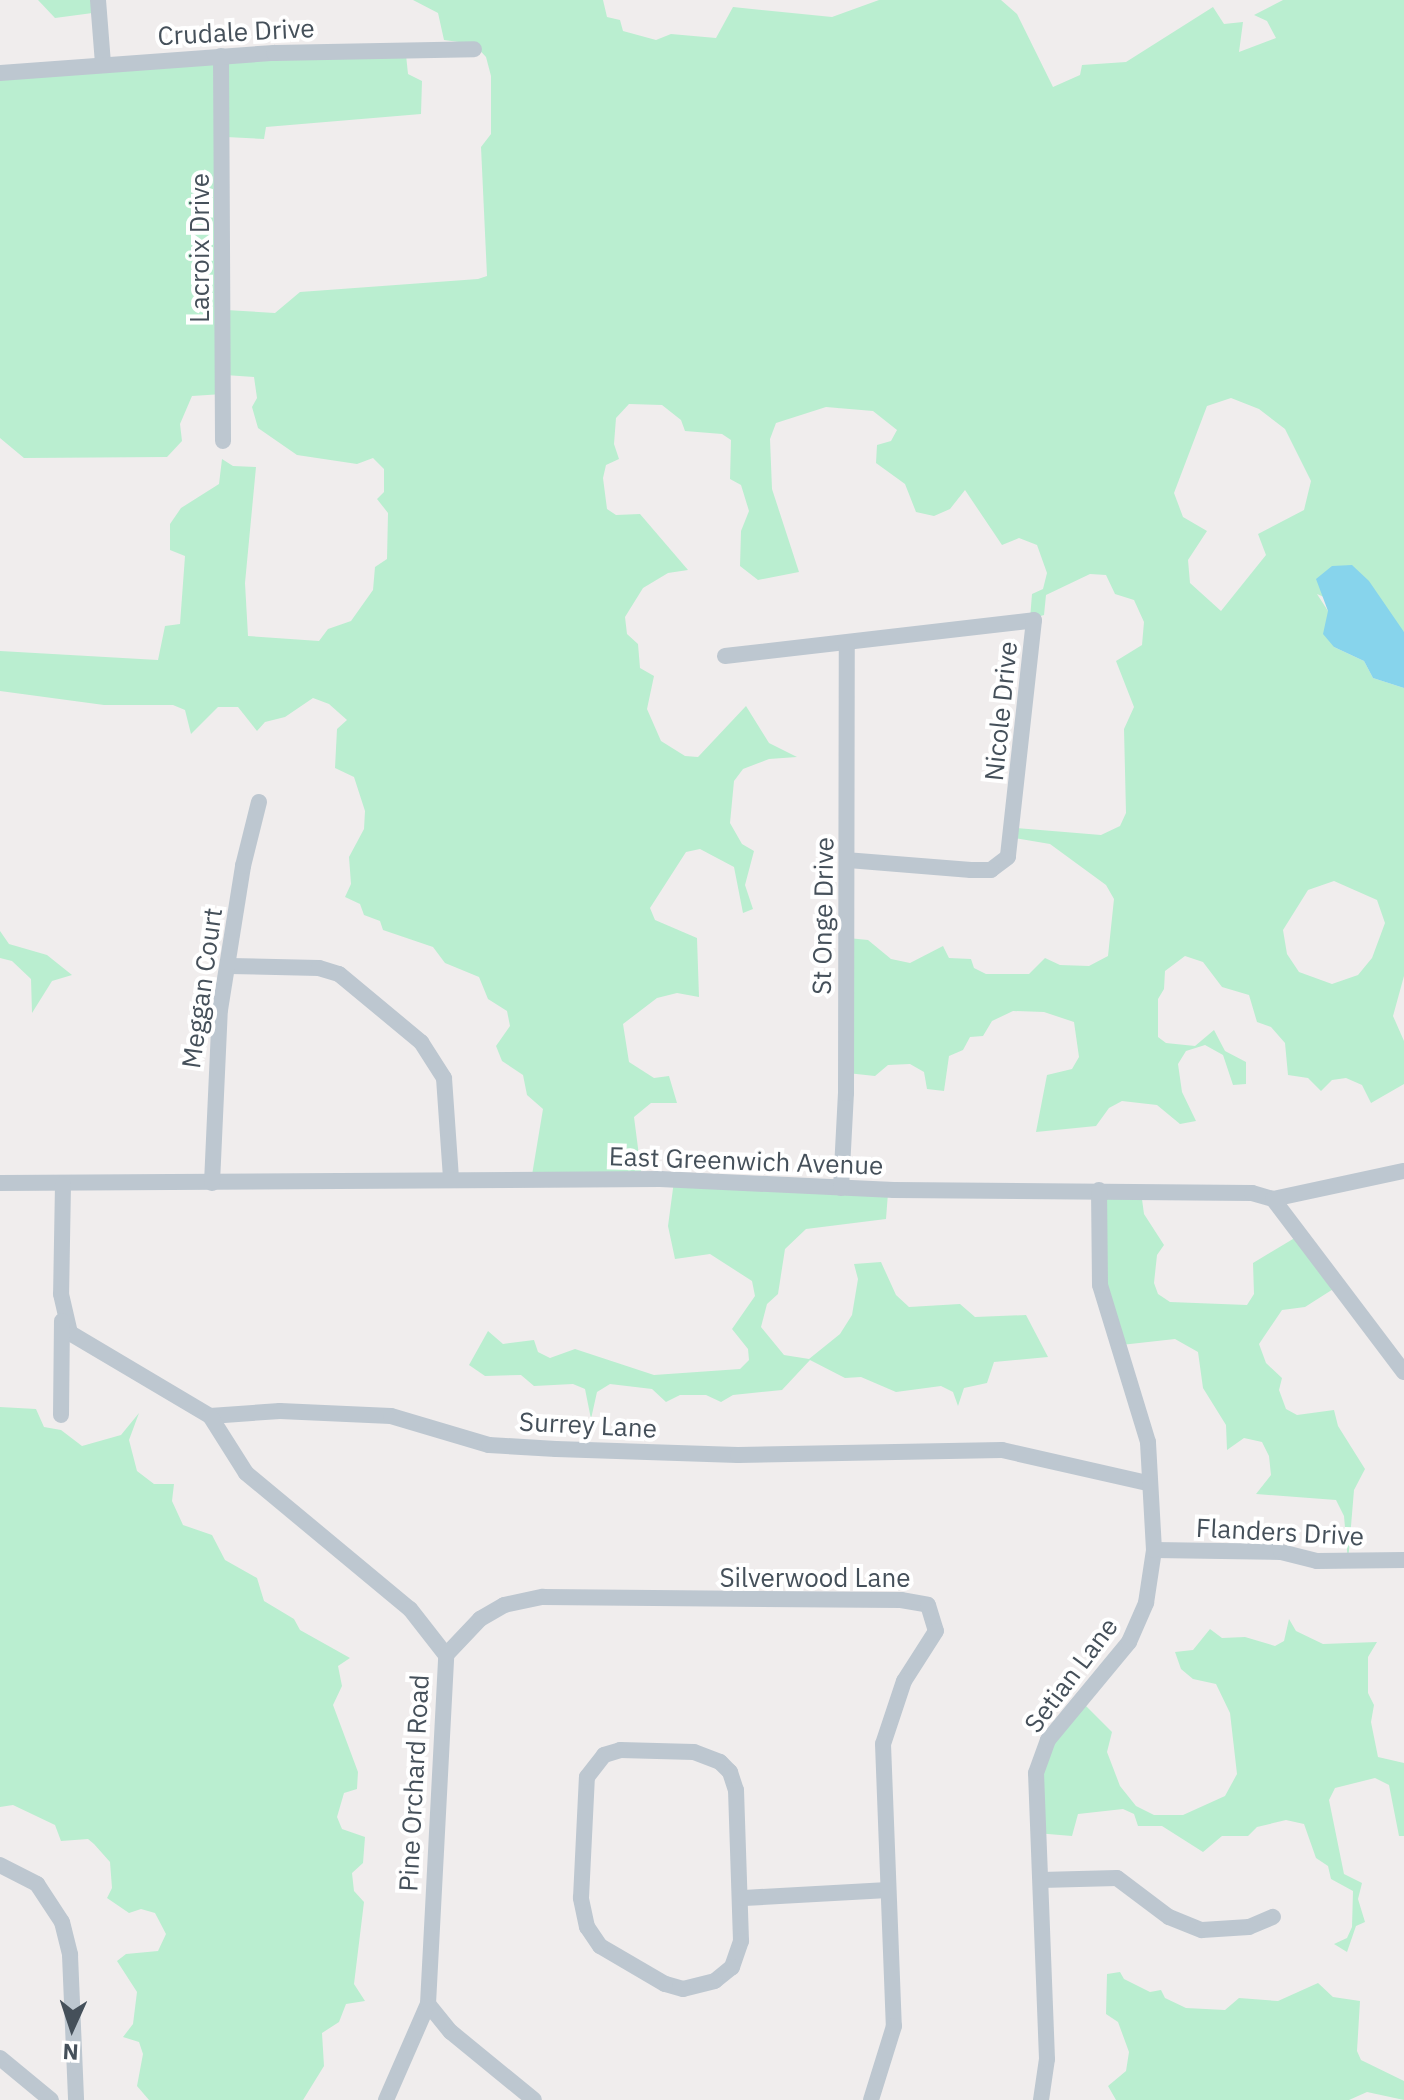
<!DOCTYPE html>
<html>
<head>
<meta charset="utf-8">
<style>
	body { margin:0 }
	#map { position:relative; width:1404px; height:2100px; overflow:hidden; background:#f0eded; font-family:"IBM Plex Sans",sans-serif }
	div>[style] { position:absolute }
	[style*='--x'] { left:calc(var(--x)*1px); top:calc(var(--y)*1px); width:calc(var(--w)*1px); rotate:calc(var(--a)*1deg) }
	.green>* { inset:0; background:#baeed0 }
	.water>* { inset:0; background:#87d4ec }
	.minor>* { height:16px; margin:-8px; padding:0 8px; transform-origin:8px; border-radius:8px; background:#bdc7d0 }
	span { translate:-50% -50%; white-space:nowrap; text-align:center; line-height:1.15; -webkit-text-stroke:8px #fff; paint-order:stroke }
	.street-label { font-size:26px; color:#45505a }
	.north { position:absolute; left:32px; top:1988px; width:80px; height:80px; -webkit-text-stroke:6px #fff; paint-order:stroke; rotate:183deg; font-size:22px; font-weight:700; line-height:32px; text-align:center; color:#45505a }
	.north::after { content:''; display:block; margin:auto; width:28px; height:36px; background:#45505a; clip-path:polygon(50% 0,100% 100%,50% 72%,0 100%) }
</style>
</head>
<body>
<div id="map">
	<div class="green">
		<div style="clip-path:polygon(38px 0,99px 0,100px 12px,55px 18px)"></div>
		<div style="clip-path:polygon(evenodd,413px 0,603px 0,607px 17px,620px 20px,623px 31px,656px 40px,671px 34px,716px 38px,733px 7px,832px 17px,879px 0,1001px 0,1017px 14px,1053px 87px,1080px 75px,1082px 65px,1126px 62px,1213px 7px,1224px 24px,1243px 22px,1239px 52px,1276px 38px,1267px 21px,1254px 15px,1283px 0,1404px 0,1404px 632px,1317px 594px,1328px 611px,1334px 647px,1364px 661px,1373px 678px,1404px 688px,1404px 976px,1393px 1016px,1404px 1041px,1404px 1084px,1371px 1103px,1362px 1085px,1346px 1078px,1332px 1080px,1321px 1091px,1308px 1078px,1288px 1075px,1285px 1043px,1271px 1027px,1257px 1022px,1249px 995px,1222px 987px,1203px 962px,1185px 956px,1165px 971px,1164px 989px,1158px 999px,1158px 1037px,1166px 1043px,1195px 1046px,1214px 1030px,1225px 1051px,1246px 1062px,1246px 1084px,1233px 1085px,1223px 1055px,1205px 1045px,1186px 1051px,1178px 1064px,1182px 1092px,1196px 1121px,1180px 1124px,1157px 1105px,1122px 1101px,1109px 1108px,1096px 1126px,1036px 1132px,1047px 1075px,1072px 1069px,1079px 1057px,1074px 1022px,1044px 1012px,1013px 1011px,992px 1021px,983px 1036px,970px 1037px,963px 1050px,949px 1056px,944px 1091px,927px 1089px,924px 1072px,910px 1064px,888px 1065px,875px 1076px,847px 1073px,848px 938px,868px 940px,891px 959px,910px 963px,943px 946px,949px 958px,971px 959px,974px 968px,986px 974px,1029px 974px,1045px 958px,1060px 965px,1089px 966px,1108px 956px,1114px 899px,1106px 885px,1050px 844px,1015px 838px,1016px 828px,1101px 835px,1120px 826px,1126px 813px,1124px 729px,1134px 707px,1116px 661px,1142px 645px,1144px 622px,1134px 600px,1115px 594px,1106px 575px,1090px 574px,1046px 595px,1044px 615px,1030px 619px,1032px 594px,1043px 589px,1047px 573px,1037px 545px,1019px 538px,1002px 545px,965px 490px,950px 509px,934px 516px,916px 512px,905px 484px,876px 463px,877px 445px,891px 441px,897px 430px,873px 411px,826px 407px,776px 423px,770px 439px,772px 489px,799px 572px,758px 580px,740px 566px,741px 531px,749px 511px,741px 485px,730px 479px,731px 440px,722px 434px,685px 431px,681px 420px,662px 405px,629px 404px,616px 418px,614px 444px,619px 459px,606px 465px,603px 478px,607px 509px,616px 515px,640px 514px,688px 570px,668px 573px,643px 588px,625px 617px,627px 634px,638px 644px,640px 668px,654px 676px,647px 709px,661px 741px,685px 756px,698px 757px,746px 706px,769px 743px,797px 757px,769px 759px,743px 769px,734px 781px,730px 823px,742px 844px,754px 851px,745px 885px,753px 909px,743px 913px,734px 867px,700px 849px,686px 852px,650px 908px,655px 920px,697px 938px,699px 997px,677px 993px,657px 998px,623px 1024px,629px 1062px,654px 1078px,669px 1076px,677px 1103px,651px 1103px,634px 1117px,642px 1179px,532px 1175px,543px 1109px,527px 1095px,523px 1075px,502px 1061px,496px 1046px,510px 1026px,507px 1011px,488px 999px,479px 977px,445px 963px,433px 947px,383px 930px,380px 921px,364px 915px,360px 904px,345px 897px,351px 884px,349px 857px,364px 829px,365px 811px,354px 777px,335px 768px,337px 729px,347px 720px,329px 704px,313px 698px,285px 717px,265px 722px,257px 731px,238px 707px,218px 707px,191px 734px,185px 710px,173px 705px,104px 705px,0 691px,0 651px,158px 660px,165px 626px,180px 624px,185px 556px,170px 550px,170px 524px,181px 508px,219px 484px,222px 459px,233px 466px,256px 467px,245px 583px,248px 636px,319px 641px,328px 629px,351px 621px,373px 590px,375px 567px,387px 559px,388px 513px,377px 499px,384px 492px,384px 469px,373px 458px,357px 464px,297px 455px,258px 428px,252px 407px,257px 398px,254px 377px,225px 375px,223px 394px,192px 396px,180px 424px,182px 441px,167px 457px,24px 458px,0 438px,0 74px,405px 45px,408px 74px,422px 81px,421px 114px,266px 127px,264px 139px,226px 137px,226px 310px,275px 313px,300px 292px,478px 279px,487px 276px,481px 147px,491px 134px,491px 76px,486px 57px,474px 44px,444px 40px,438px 13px,413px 0,1231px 398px,1259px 409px,1285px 429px,1311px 481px,1304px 510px,1258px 534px,1266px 555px,1221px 611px,1190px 583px,1188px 560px,1207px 531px,1183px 517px,1174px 493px,1207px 406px,1231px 398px,413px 0,1334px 881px,1377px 900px,1385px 923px,1372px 958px,1358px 975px,1332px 984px,1299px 972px,1287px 954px,1283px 930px,1308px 890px,1334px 881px)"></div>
		<div style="clip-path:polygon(0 931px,9px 944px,47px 955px,72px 975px,52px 981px,32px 1013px,31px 979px,12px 961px,0 958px)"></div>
		<div style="clip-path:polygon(674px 1181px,888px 1193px,886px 1219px,806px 1229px,785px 1249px,778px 1294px,767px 1304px,761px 1327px,784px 1355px,809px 1359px,840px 1334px,852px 1315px,858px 1279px,854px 1264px,881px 1262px,896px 1295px,909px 1307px,960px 1304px,975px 1317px,1026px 1315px,1048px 1357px,994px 1362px,987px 1383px,964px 1388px,958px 1406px,953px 1392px,941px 1386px,896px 1392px,861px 1377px,845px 1378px,810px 1360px,782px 1390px,733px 1395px,721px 1402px,706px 1395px,680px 1395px,666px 1402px,652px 1389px,610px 1384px,597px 1392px,591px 1419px,585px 1389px,573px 1384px,534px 1386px,521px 1375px,485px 1376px,469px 1365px,488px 1331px,503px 1344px,534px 1340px,538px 1352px,550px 1358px,575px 1349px,654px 1375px,740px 1369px,749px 1360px,748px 1349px,732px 1329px,755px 1296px,752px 1281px,710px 1254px,675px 1259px,668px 1226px)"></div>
		<div style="clip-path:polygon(1141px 1192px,1144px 1214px,1164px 1245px,1157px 1255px,1154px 1283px,1158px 1294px,1170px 1302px,1247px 1305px,1254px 1294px,1253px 1263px,1298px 1236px,1338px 1286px,1305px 1307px,1282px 1310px,1259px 1344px,1266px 1363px,1282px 1378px,1279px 1390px,1286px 1409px,1297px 1415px,1334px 1410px,1338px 1426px,1365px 1469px,1354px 1490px,1348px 1562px,1344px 1516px,1336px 1500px,1256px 1494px,1271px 1475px,1269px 1456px,1262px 1442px,1244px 1438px,1227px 1450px,1226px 1425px,1203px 1388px,1198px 1352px,1175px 1339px,1121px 1345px,1101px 1288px,1099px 1195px)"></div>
		<div style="clip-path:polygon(0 1407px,36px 1409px,44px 1427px,61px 1430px,82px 1446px,121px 1435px,139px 1413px,129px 1440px,137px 1471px,154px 1484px,174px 1484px,172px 1501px,183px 1525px,212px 1535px,225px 1560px,257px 1578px,264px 1601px,294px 1619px,300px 1630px,350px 1658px,338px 1666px,342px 1686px,333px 1705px,358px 1772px,357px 1789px,344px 1793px,337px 1817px,342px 1829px,365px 1837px,363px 1863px,352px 1873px,354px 1891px,364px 1902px,354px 1984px,365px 2001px,346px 2004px,339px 2022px,322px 2033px,324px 2066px,303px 2100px,149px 2100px,137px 2086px,143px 2054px,139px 2042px,123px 2037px,133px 2024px,137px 1992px,117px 1961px,126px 1954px,158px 1951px,166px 1934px,155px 1913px,141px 1909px,129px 1913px,107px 1898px,112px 1888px,110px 1862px,94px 1844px,88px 1839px,61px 1841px,55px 1825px,13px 1805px,0 1807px)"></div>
		<div style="clip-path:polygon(1289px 1619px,1296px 1631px,1323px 1644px,1377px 1642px,1368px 1657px,1368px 1693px,1374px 1705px,1371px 1722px,1378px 1757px,1404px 1763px,1404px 1836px,1399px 1836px,1389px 1785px,1375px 1778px,1335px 1788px,1329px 1800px,1344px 1874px,1362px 1883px,1358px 1899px,1365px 1922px,1356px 1926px,1347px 1952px,1334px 1944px,1347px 1938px,1352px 1927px,1353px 1891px,1331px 1879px,1328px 1866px,1316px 1858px,1304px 1824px,1286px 1820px,1257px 1827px,1248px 1836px,1222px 1836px,1203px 1852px,1162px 1826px,1138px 1826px,1134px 1814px,1123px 1809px,1078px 1814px,1072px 1836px,1036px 1833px,1040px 1759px,1082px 1702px,1112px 1732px,1107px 1752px,1120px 1786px,1136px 1806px,1154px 1815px,1183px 1815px,1225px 1796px,1237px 1774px,1230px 1713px,1216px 1684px,1193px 1679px,1181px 1669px,1175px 1652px,1193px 1650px,1210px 1629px,1222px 1638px,1245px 1637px,1275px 1646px,1284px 1641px)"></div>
		<div style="clip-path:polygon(1120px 1972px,1124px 1979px,1150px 1992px,1161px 1990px,1165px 1998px,1186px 2008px,1225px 2010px,1239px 1998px,1278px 2001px,1318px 1983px,1333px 1997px,1360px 2001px,1357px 2051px,1361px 2060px,1404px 2081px,1404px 2100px,1367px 2092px,1349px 2100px,1116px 2100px,1108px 2086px,1126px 2071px,1129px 2052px,1118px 2022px,1106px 2014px,1107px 1974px)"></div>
	</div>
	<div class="water">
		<div style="clip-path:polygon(1352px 565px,1369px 581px,1404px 632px,1404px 688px,1373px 678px,1364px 661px,1334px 647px,1323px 634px,1328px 611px,1316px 579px,1332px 566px)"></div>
	</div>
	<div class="minor">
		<div style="--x:98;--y:0;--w:63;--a:85.5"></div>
		<div style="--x:221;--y:56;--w:385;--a:89.7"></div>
		<div style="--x:0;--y:73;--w:275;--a:-4.2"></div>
		<div style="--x:274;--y:53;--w:200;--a:-1.1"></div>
		<div style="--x:725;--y:656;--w:311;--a:-6.6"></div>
		<div style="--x:1034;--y:620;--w:238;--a:96.3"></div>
		<div style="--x:1008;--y:857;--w:21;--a:143"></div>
		<div style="--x:991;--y:870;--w:20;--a:180"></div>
		<div style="--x:971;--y:870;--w:123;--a:-175.4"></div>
		<div style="--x:229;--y:966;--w:90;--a:1.3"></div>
		<div style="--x:319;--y:968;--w:21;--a:17"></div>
		<div style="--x:339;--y:974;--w:107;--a:39.7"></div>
		<div style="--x:421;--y:1042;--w:43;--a:57.4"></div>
		<div style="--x:444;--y:1078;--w:101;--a:86"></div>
		<div style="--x:0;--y:1183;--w:660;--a:-0.35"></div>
		<div style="--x:660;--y:1179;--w:234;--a:2.7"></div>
		<div style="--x:894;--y:1190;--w:358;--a:0.5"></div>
		<div style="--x:1252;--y:1193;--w:22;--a:16"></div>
		<div style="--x:1273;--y:1199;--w:217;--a:52.9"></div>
		<div style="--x:212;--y:1183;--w:173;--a:-87.4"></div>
		<div style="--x:220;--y:1010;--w:146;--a:-80.9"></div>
		<div style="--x:243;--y:866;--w:66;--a:-76"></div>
		<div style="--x:63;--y:1184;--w:110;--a:91"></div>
		<div style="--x:61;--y:1294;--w:40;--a:77"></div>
		<div style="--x:70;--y:1333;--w:163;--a:30.7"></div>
		<div style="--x:210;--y:1416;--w:70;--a:-4.1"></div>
		<div style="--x:280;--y:1411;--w:111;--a:2.6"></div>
		<div style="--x:391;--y:1416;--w:102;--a:16.5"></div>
		<div style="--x:489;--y:1445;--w:67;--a:3.4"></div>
		<div style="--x:556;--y:1449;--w:182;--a:1.9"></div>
		<div style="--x:738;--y:1455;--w:264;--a:-1.1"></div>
		<div style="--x:1002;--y:1450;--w:149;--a:12.8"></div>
		<div style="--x:841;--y:1188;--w:95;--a:-87"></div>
		<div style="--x:846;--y:1093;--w:449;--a:-89.9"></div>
		<div style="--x:1273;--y:1199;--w:134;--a:-12.1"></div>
		<div style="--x:61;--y:1415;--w:94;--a:-89.4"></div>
		<div style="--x:210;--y:1416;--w:67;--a:57.7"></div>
		<div style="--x:246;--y:1473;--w:213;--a:39.7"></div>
		<div style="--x:410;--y:1609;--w:58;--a:52"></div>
		<div style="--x:1154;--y:1550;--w:127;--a:0.9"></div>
		<div style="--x:1281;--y:1552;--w:37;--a:14"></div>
		<div style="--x:1317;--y:1561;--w:87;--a:-0.7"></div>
		<div style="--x:620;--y:1750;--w:74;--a:1.5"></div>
		<div style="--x:694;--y:1752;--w:28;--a:21"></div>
		<div style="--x:720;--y:1762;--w:14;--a:45"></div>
		<div style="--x:730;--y:1772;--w:19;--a:72"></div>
		<div style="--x:736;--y:1790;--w:151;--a:88.1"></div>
		<div style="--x:741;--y:1941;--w:28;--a:109"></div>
		<div style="--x:732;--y:1967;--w:22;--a:141"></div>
		<div style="--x:715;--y:1981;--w:33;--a:166"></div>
		<div style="--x:683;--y:1989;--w:19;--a:-164"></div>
		<div style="--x:665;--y:1984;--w:75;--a:-149.7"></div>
		<div style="--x:600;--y:1946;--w:23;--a:-124"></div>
		<div style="--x:587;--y:1927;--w:30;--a:-102"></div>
		<div style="--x:581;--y:1898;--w:121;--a:-87.2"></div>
		<div style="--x:587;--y:1777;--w:28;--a:-52"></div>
		<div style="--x:604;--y:1755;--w:17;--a:-17"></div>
		<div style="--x:0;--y:1865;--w:42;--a:27.2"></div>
		<div style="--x:37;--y:1884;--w:45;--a:56.7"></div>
		<div style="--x:62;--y:1922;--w:34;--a:76"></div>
		<div style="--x:70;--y:1955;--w:145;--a:87.6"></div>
		<div style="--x:1041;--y:1880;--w:76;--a:-1.5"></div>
		<div style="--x:1117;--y:1878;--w:65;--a:36.9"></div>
		<div style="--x:1169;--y:1917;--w:35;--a:22"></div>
		<div style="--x:1202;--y:1930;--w:47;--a:-3.7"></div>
		<div style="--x:1249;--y:1927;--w:26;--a:-23"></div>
		<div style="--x:744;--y:1898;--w:144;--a:-3.2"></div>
		<div style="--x:428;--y:2004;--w:36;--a:51"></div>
		<div style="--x:451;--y:2032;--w:107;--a:39.3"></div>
		<div style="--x:0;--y:2058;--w:66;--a:39.5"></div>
		<div style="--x:386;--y:2100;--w:105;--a:-66.4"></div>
		<div style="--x:428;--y:2004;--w:349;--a:-87"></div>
		<div style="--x:446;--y:1655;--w:50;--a:-46.6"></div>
		<div style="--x:480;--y:1619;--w:28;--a:-30"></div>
		<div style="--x:504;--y:1605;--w:40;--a:-12"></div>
		<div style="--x:543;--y:1597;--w:358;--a:0.5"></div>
		<div style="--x:901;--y:1600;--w:27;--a:10"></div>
		<div style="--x:928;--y:1605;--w:27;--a:73"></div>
		<div style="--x:936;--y:1631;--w:59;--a:122.6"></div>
		<div style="--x:904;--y:1681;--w:66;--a:108.4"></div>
		<div style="--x:883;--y:1744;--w:282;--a:87.8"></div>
		<div style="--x:894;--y:2026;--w:77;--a:107.3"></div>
		<div style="--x:1041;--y:2100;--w:41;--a:-81.7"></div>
		<div style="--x:1047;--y:2059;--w:286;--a:-92.2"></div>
		<div style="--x:1036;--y:1773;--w:35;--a:-70"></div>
		<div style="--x:1048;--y:1740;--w:127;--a:-50.4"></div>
		<div style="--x:1129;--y:1642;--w:43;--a:-66.4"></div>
		<div style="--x:1146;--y:1603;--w:54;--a:-81.4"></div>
		<div style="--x:1154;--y:1550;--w:108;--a:-93.2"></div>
		<div style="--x:1148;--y:1442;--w:164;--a:-107"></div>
		<div style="--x:1100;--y:1285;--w:95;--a:-90.6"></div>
	</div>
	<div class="street-label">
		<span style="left:236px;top:32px;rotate:-3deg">Crudale Drive</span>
		<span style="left:200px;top:248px;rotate:-90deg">Lacroix Drive</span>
		<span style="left:1001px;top:711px;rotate:-84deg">Nicole Drive</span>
		<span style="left:823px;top:916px;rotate:-89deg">St Onge Drive</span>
		<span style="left:202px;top:988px;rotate:-82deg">Meggan Court</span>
		<span style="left:746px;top:1161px;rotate:2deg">East Greenwich Avenue</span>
		<span style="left:588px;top:1425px;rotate:3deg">Surrey Lane</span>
		<span style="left:1280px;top:1532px;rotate:3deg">Flanders Drive</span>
		<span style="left:815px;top:1578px">Silverwood Lane</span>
		<span style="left:1071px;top:1675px;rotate:-53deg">Setian Lane</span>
		<span style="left:414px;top:1783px;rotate:-87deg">Pine Orchard Road</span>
	</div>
	<div class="north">N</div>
</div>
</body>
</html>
